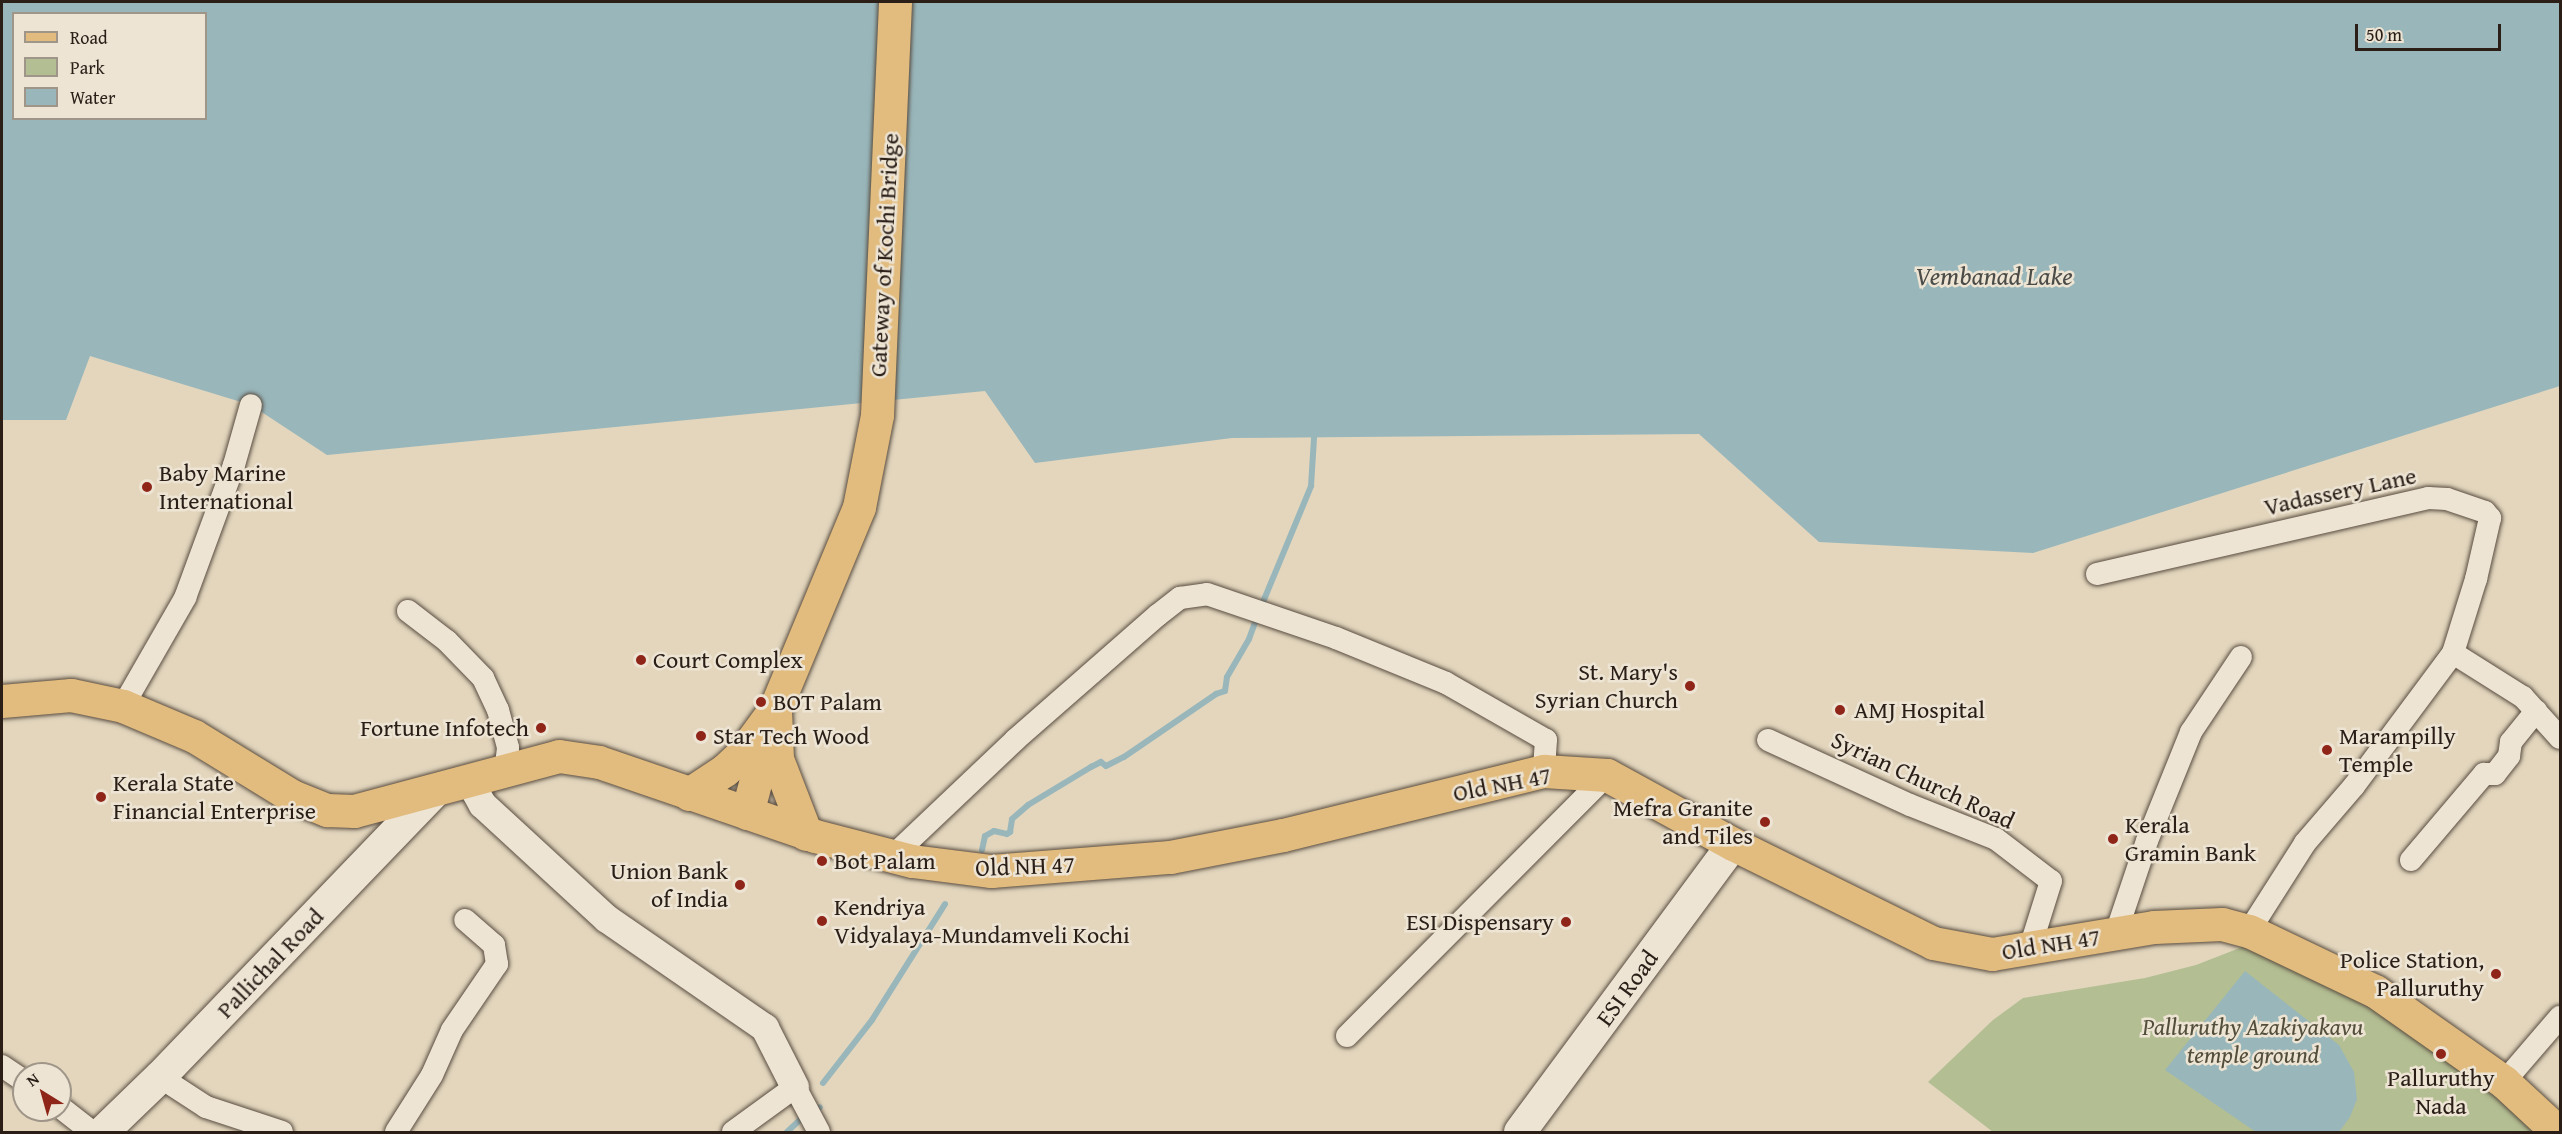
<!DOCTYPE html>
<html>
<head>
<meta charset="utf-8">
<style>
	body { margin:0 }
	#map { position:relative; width:2562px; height:1134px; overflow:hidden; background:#e3d6bd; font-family:"Gentium Book Plus",serif }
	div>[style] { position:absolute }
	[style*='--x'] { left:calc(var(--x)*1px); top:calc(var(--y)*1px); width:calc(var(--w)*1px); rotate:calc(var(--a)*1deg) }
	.green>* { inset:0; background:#b3be92 }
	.water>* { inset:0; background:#99b7bb }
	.stream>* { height:6px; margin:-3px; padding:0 3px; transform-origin:3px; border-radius:3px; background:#99b7bb }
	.roads { filter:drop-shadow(0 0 2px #584c40) drop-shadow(0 0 2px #584c40) }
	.minor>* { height:22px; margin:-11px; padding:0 11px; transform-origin:11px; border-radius:11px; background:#ede4d4 }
	.tertiary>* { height:28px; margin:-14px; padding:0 14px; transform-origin:14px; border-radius:14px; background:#ede4d4 }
	.secondary>* { height:32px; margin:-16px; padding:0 16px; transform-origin:16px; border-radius:16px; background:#ede4d4 }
	.primary>* { height:33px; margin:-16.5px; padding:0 16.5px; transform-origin:16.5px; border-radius:16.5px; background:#e2bb7e }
	.dots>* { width:16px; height:16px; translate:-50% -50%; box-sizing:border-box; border:3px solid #ede4d4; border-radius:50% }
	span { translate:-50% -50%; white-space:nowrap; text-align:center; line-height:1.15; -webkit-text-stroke:5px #ede4d4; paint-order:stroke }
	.street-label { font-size:24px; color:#2a1e17 }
	.poi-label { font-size:24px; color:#2a1e17 }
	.left { translate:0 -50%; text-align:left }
	.right { translate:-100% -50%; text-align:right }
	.park-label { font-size:24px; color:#534e3c; font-style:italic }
	.water-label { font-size:26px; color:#4b4c48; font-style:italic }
	.frame { position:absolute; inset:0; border:3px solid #2a1e17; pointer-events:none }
	.legend { position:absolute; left:12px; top:12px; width:195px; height:108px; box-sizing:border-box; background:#ede4d4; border:2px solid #9f9588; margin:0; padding:8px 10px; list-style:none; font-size:18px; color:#2a1e17 }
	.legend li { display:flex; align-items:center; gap:12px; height:30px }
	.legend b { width:30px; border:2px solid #9f9588 }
	.north { position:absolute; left:12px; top:1062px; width:60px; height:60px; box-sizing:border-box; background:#ede4d4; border:2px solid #9f9588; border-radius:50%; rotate:323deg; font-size:16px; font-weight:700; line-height:24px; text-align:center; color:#2a1e17 }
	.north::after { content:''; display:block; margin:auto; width:21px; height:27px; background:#8f2418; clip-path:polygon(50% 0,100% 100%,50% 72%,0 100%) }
	.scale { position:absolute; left:2355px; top:24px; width:146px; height:27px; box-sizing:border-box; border:3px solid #2a1e17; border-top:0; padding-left:8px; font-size:18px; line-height:21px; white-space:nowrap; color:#2a1e17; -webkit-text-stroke:4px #ede4d4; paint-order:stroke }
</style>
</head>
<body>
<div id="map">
	<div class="green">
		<div style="clip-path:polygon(2255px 942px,2312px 967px,2560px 1132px,1993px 1132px,1928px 1082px,1993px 1020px,2023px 998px,2145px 978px,2196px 965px)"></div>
	</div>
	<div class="water">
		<div style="clip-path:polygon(evenodd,2px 2px,2560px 2px,2560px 386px,2033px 553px,1819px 542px,1699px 434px,1232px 438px,1035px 463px,985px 391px,327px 455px,251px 405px,90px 356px,66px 420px,2px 420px,2px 2px,14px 14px,206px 14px,206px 118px,14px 118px,14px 14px)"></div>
		<div style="clip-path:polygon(2245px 971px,2339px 1045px,2354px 1072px,2357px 1099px,2350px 1117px,2339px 1132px,2256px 1132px,2165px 1070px)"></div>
	</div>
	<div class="stream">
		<div style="--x:1261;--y:607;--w:131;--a:-67.5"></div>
		<div style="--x:1311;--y:486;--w:48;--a:-86.4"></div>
		<div style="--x:982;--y:850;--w:14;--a:-78"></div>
		<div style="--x:985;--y:836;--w:10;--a:-29"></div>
		<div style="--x:994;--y:831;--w:13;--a:13"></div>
		<div style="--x:1007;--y:834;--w:4;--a:-34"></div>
		<div style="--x:1010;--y:832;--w:13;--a:-81"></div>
		<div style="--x:1012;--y:819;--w:21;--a:-41"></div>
		<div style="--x:1028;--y:805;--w:74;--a:-31.1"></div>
		<div style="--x:1091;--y:767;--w:11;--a:-27"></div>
		<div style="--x:1101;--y:762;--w:6;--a:39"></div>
		<div style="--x:1106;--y:766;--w:20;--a:-27"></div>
		<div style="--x:1124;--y:757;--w:112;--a:-34.4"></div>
		<div style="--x:1216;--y:694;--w:9;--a:-18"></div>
		<div style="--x:1225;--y:691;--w:14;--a:-82"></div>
		<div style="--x:1227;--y:677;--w:44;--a:-59.9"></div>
		<div style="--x:1249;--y:639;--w:23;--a:-70"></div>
		<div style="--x:823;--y:1083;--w:80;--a:-52.1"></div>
		<div style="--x:872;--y:1020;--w:137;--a:-57.8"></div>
		<div style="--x:787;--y:1132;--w:23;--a:-43"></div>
		<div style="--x:804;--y:1116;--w:18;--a:-29"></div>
	</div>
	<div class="roads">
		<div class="minor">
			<div style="--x:2097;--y:574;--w:340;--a:-12.9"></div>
			<div style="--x:2428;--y:498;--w:19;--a:3"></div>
			<div style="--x:2447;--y:499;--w:40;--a:18.9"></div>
			<div style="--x:2485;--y:512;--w:8;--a:50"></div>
			<div style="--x:2490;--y:518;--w:63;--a:102.9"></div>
			<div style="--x:2476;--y:579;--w:77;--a:107.3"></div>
			<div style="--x:408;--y:611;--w:49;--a:37.6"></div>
			<div style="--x:447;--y:641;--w:52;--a:45.8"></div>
			<div style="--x:483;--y:678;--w:35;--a:65"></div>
			<div style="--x:498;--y:710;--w:39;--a:75"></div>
			<div style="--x:508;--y:748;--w:23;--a:97"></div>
			<div style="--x:123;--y:706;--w:125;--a:-60.1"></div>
			<div style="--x:185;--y:598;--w:142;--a:-69.8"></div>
			<div style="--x:234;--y:465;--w:62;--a:-74.2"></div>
			<div style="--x:1768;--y:740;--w:156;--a:24.6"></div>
			<div style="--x:1910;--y:805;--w:92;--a:21.6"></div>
			<div style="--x:1996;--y:839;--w:69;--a:37.4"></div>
			<div style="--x:2051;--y:881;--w:70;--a:107.4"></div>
			<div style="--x:894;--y:855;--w:167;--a:-43.5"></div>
			<div style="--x:1015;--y:740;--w:190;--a:-41.2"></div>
			<div style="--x:1158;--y:615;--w:28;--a:-38"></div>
			<div style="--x:1180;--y:598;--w:27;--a:-8"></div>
			<div style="--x:1207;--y:594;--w:136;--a:18.8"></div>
			<div style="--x:1336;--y:638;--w:119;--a:22.2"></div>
			<div style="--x:1446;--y:683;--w:115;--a:29.7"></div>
			<div style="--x:1546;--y:740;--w:31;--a:94"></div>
			<div style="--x:2411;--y:860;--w:113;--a:-49.7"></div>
			<div style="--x:2484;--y:774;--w:11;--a:0"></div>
			<div style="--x:2495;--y:774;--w:23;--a:-52"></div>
			<div style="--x:2509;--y:756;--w:14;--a:-82"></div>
			<div style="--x:2511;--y:742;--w:40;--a:-51"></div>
			<div style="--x:2249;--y:931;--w:104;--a:-57.5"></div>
			<div style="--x:2305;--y:843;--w:75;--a:-49.3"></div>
			<div style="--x:2354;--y:786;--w:166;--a:-53.3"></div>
			<div style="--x:2453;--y:653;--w:83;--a:32.2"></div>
			<div style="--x:2523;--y:697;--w:55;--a:47.9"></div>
			<div style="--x:2116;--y:933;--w:97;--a:-71.4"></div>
			<div style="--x:2147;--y:841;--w:118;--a:-68"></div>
			<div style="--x:2191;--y:732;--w:90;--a:-56.3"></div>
			<div style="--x:1347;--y:1036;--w:368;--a:-45.1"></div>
			<div style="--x:2;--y:1066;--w:27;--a:34"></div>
			<div style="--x:160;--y:1077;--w:55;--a:33.1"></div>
			<div style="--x:206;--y:1107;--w:80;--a:18.2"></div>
			<div style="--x:2504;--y:1082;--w:86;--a:-49.3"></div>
			<div style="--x:60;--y:1107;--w:41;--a:38"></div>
			<div style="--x:396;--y:1132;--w:67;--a:-57.7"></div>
			<div style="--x:432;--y:1075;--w:49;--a:-66"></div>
			<div style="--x:452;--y:1030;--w:80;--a:-55.7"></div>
			<div style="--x:497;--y:964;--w:19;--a:-99"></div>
			<div style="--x:494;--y:945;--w:38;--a:-139"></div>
			<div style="--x:733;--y:1132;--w:77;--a:-36"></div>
			<div style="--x:795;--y:1087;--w:51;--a:61.9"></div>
		</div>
		<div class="tertiary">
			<div style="--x:470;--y:782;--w:26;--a:61"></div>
			<div style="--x:483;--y:805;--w:168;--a:42.6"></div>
			<div style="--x:607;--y:919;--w:192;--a:34.6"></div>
			<div style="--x:765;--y:1028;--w:66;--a:63"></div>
		</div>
		<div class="secondary">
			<div style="--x:103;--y:1132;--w:79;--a:-44"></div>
			<div style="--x:160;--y:1077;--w:397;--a:-46.1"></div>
			<div style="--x:1520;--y:1132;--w:358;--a:-53.5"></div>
		</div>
		<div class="primary">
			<div style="--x:2;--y:701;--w:69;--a:-5"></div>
			<div style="--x:71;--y:695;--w:53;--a:11.9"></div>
			<div style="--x:123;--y:706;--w:77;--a:22.9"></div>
			<div style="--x:194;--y:736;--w:115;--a:31.5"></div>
			<div style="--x:292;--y:796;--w:38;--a:22"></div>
			<div style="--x:327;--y:810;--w:27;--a:2"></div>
			<div style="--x:354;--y:811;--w:212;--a:-15"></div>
			<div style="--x:559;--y:756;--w:40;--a:8.5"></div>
			<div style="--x:599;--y:762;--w:228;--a:18.9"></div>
			<div style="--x:815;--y:836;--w:100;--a:14.5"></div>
			<div style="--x:912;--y:861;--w:80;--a:7.2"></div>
			<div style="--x:991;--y:871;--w:180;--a:-4.5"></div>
			<div style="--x:1170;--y:857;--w:115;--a:-11"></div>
			<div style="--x:1283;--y:835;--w:269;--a:-13.8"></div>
			<div style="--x:1544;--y:771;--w:63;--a:3.6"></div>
			<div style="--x:1607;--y:775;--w:144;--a:28.7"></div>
			<div style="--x:1733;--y:844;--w:223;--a:26.3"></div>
			<div style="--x:1933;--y:943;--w:60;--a:10.6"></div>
			<div style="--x:1992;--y:954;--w:164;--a:-9.5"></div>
			<div style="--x:2154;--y:927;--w:68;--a:-2.5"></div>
			<div style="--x:2222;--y:924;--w:28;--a:15"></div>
			<div style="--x:2249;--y:931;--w:140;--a:25.5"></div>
			<div style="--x:2375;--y:991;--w:158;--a:35.2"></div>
			<div style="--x:2504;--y:1082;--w:74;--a:42.8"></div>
			<div style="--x:689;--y:794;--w:43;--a:-33.7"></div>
			<div style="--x:725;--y:770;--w:23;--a:-43"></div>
			<div style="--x:742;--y:754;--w:56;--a:-53.7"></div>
			<div style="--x:747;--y:813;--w:85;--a:-75"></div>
			<div style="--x:806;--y:834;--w:80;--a:-111.1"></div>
			<div style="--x:777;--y:759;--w:50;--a:-92.3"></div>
			<div style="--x:775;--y:709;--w:219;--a:-67.4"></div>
			<div style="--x:859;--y:507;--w:94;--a:-78.9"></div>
			<div style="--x:877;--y:415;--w:413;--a:-87.5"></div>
		</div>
	</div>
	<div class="dots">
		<div style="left:147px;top:487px;background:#8f2418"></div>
		<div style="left:641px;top:660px;background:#8f2418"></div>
		<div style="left:1690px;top:686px;background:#8f2418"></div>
		<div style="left:761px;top:702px;background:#8f2418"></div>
		<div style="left:1840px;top:710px;background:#8f2418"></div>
		<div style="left:541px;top:728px;background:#8f2418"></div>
		<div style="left:701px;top:736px;background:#8f2418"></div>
		<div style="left:2327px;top:750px;background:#8f2418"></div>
		<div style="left:101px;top:797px;background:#8f2418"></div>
		<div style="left:1765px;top:822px;background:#8f2418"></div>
		<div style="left:2113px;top:839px;background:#8f2418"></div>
		<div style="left:822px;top:861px;background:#8f2418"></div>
		<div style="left:740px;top:885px;background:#8f2418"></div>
		<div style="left:822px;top:921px;background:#8f2418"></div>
		<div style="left:1566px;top:922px;background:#8f2418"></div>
		<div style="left:2496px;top:974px;background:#8f2418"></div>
		<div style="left:2441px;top:1054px;background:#8f2418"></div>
	</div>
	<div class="street-label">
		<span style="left:884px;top:255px;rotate:-87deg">Gateway of Kochi Bridge</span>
		<span style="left:2340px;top:491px;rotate:-12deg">Vadassery Lane</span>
		<span style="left:1923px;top:780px;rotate:25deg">Syrian Church Road</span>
		<span style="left:1502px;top:784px;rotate:-11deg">Old NH 47</span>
		<span style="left:1025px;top:866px;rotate:-2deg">Old NH 47</span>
		<span style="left:2051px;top:944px;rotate:-9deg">Old NH 47</span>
		<span style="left:270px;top:963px;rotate:-46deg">Pallichal Road</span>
		<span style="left:1627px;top:988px;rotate:-54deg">ESI Road</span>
	</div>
	<div class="poi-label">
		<span class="left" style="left:159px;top:487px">Baby Marine<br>International</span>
		<span class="left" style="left:653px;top:660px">Court Complex</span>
		<span class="right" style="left:1678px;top:686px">St. Mary's<br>Syrian Church</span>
		<span class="left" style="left:773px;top:702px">BOT Palam</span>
		<span class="left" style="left:1854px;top:710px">AMJ Hospital</span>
		<span class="right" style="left:529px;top:728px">Fortune Infotech</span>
		<span class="left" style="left:713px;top:736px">Star Tech Wood</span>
		<span class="left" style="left:2339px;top:750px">Marampilly<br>Temple</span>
		<span class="left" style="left:113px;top:797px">Kerala State<br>Financial Enterprise</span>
		<span class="right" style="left:1753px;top:822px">Mefra Granite<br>and Tiles</span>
		<span class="left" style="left:2125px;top:839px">Kerala<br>Gramin Bank</span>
		<span class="left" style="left:834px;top:861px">Bot Palam</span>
		<span class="right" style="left:728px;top:885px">Union Bank<br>of India</span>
		<span class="left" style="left:834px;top:921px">Kendriya<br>Vidyalaya-Mundamveli Kochi</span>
		<span class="right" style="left:1554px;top:922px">ESI Dispensary</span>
		<span class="right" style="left:2484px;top:974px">Police Station,<br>Palluruthy</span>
		<span style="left:2441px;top:1092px">Palluruthy<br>Nada</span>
	</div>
	<div class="park-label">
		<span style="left:2253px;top:1041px">Palluruthy Azakiyakavu<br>temple ground</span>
	</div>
	<div class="water-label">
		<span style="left:1994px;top:276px">Vembanad Lake</span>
	</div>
	<div class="frame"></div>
	<ul class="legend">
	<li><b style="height:8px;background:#e2bb7e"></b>Road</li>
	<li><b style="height:16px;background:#b3be92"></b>Park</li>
	<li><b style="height:16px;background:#99b7bb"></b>Water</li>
	</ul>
	<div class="north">N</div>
	<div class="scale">50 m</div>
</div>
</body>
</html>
